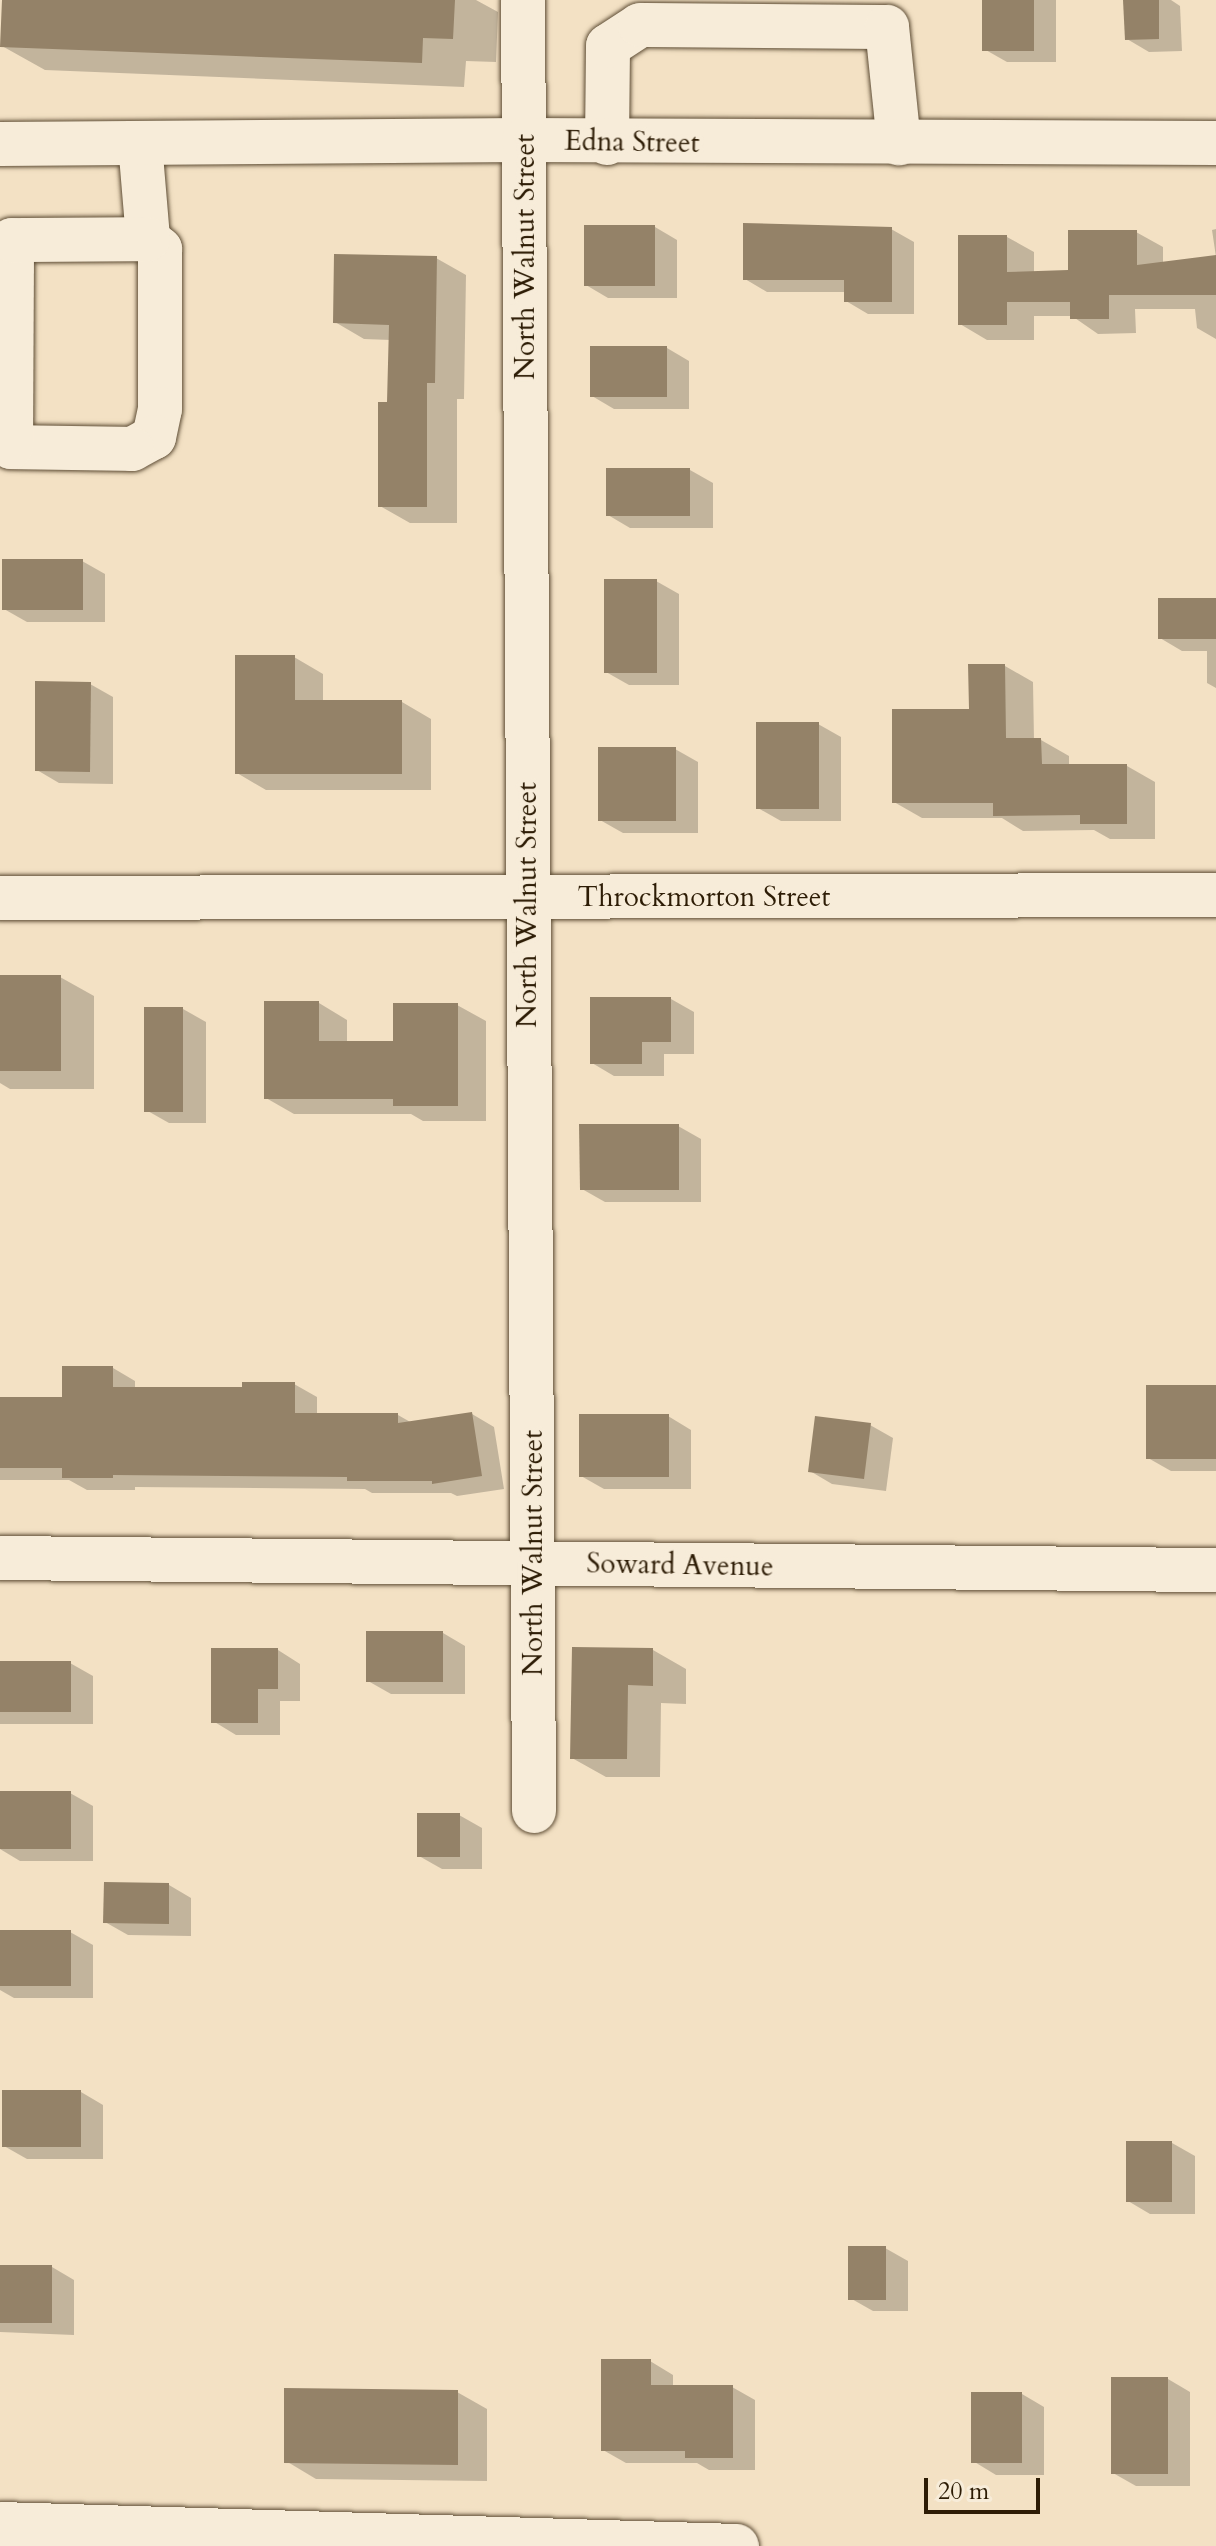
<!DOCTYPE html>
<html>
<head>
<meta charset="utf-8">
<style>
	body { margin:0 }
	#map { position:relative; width:1216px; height:2546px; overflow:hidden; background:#f3e1c4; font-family:Cardo,serif }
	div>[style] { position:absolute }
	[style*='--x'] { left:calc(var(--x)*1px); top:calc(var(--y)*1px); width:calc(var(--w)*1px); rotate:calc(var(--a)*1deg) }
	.shadow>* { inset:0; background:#0003 }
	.building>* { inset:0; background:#948268 }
	.roads { filter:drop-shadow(0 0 2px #5e4d35) drop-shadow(0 0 2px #5e4d35) }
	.minor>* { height:44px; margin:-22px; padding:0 22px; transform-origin:22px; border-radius:22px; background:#f7ecd9 }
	span { translate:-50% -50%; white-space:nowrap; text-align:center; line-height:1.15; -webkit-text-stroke:8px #f7ecd9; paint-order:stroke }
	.street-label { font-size:28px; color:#2d1c05 }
	.scale { position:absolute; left:924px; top:2478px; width:116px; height:36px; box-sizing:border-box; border:4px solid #2d1c05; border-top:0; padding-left:10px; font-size:24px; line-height:28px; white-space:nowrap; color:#2d1c05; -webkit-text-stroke:6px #f7ecd9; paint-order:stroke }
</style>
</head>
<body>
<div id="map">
	<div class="shadow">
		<div style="clip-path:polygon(4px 0,476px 0,498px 12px,496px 62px,466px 61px,464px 87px,45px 70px,2px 46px)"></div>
		<div style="clip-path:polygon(984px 0,1056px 0,1056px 62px,1007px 62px,984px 49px)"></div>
		<div style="clip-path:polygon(1125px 0,1171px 0,1180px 6px,1182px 51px,1149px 52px,1127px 39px)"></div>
		<div style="clip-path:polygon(655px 227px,677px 240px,677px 298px,608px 298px,586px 285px)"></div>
		<div style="clip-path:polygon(891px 229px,914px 242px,914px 314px,868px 314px,846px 301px,846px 292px,767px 292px,745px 279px)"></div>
		<div style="clip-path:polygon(1216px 229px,1216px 339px,1197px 328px,1195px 309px,1135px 309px,1136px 333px,1098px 334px,1072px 316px,1034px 316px,1034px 340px,987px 340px,960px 324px,1007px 237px,1034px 252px,1034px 273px,1070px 272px,1136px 232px,1163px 247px,1163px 264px,1216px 257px,1212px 230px)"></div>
		<div style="clip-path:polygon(436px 258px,466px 275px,464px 399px,457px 399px,457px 523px,410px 523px,380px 506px,389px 404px,391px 340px,364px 339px,335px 322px)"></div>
		<div style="clip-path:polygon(667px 348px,689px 361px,689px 409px,614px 409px,592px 396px)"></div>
		<div style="clip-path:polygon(690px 470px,713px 483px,713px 528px,630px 528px,608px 515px)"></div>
		<div style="clip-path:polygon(82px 561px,105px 574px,105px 622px,27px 622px,4px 609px)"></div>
		<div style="clip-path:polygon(656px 581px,679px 594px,679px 685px,629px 685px,606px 672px)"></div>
		<div style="clip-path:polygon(1216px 600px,1216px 688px,1207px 683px,1207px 651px,1182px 651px,1160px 638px)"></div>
		<div style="clip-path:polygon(294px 657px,323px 674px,323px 702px,402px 702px,431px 719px,431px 790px,266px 790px,237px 773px)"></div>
		<div style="clip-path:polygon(1005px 666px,1033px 682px,1034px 740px,1041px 740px,1069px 756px,1069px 766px,1127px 766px,1155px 782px,1155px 839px,1110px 839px,1094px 830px,1023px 831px,1002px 818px,922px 818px,894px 802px)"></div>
		<div style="clip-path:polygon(90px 684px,113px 697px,113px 784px,59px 783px,37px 770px)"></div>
		<div style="clip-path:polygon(818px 724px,841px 737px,841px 821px,781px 821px,758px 808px)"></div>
		<div style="clip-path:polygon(675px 749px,698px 762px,698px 833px,623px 833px,600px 820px)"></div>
		<div style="clip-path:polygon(0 977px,60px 977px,94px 996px,94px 1089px,10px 1089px,0 1083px)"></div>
		<div style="clip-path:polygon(671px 999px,694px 1012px,694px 1054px,664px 1054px,664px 1076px,614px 1076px,592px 1063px)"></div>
		<div style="clip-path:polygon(319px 1003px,347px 1020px,347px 1043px,395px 1043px,457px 1005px,486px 1021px,486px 1121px,423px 1121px,411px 1114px,294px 1114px,266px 1098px)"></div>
		<div style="clip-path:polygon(183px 1009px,206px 1022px,206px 1123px,169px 1123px,146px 1110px)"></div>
		<div style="clip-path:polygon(678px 1126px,701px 1139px,701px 1202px,605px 1202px,582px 1189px)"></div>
		<div style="clip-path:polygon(113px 1368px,135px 1381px,135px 1389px,244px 1389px,294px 1384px,317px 1397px,317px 1415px,398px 1415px,412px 1423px,472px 1414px,494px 1427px,504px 1489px,457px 1496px,451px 1493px,372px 1493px,365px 1489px,135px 1487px,135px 1490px,87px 1490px,69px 1480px,0 1480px,0 1399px,64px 1399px)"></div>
		<div style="clip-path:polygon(1216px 1387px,1216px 1471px,1171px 1471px,1148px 1458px)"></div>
		<div style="clip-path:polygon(668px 1416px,691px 1430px,691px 1489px,604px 1489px,581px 1476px)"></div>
		<div style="clip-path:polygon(870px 1425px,893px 1438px,886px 1491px,832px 1484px,810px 1471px)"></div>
		<div style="clip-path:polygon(443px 1633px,465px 1646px,465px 1694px,391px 1694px,368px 1681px)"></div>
		<div style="clip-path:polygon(278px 1650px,300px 1664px,300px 1701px,280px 1701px,280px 1735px,236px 1735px,213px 1721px)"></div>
		<div style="clip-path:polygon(653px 1650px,686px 1669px,686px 1704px,661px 1703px,660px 1777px,606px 1777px,572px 1758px)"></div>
		<div style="clip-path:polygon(0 1663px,70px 1663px,93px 1676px,93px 1724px,0 1724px)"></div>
		<div style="clip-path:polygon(0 1793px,70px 1793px,93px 1806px,93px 1861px,20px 1861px,0 1849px)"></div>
		<div style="clip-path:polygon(459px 1815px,482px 1828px,482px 1869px,442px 1869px,419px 1856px)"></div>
		<div style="clip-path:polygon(169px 1885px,191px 1898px,191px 1936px,128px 1935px,105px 1922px)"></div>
		<div style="clip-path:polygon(0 1932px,70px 1932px,93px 1945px,93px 1998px,14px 1998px,0 1990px)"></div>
		<div style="clip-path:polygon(81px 2092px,103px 2105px,103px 2159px,27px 2159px,4px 2146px)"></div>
		<div style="clip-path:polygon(1172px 2143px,1195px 2156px,1195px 2214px,1150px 2214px,1128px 2201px)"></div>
		<div style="clip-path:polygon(885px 2248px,908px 2261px,908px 2311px,873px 2311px,850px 2298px)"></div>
		<div style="clip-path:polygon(0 2267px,52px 2267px,74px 2280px,74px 2335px,0 2332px)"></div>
		<div style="clip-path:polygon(650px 2361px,673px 2375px,673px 2387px,732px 2387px,755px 2400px,755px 2470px,709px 2470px,697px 2463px,626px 2463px,603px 2450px)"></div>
		<div style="clip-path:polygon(1168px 2379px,1190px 2392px,1190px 2486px,1136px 2486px,1113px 2473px)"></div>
		<div style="clip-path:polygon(457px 2392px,487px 2409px,487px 2481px,316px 2479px,286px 2461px)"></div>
		<div style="clip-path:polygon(1022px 2394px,1044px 2407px,1044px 2475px,996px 2475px,973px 2461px)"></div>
	</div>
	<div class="building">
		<div style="clip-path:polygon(2px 0,455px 0,453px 39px,423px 38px,422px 63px,0 47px)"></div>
		<div style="clip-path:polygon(982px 0,1034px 0,1034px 51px,982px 51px)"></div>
		<div style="clip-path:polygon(1123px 0,1159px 0,1159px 39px,1125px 40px)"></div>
		<div style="clip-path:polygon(743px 223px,892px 227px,892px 302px,844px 302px,844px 280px,743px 280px)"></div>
		<div style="clip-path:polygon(584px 225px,655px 225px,655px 286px,584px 286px)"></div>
		<div style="clip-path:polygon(1068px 230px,1137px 230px,1137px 265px,1216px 255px,1216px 295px,1109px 295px,1109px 319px,1070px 319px,1070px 302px,1007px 302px,1007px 325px,958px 325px,958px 235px,1007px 235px,1007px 272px,1068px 270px)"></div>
		<div style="clip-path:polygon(334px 254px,437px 256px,435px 383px,427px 383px,427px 507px,378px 507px,378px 402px,387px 402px,389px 325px,333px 323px)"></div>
		<div style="clip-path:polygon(590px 346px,667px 346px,667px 397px,590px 397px)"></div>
		<div style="clip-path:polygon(606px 468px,690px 468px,690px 516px,606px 516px)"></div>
		<div style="clip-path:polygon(2px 559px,83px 559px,83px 610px,2px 610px)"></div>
		<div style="clip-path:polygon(604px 579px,657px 579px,657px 673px,604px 673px)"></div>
		<div style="clip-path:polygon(1158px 598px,1216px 598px,1216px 639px,1158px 639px)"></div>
		<div style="clip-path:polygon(235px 655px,295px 655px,295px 700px,402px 700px,402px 774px,235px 774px)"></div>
		<div style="clip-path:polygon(968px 664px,1005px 664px,1006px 738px,1041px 738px,1042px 764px,1127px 764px,1127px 824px,1080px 824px,1080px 815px,993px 816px,993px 803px,892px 803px,892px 709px,969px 709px)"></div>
		<div style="clip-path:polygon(35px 681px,91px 682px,90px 772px,35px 771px)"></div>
		<div style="clip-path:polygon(756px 722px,819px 722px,819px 809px,756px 809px)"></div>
		<div style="clip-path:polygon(598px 747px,676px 747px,676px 821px,598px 821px)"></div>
		<div style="clip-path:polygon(0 975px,61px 975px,61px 1071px,0 1071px)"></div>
		<div style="clip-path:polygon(590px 997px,671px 997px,671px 1042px,642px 1042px,642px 1064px,590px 1064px)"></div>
		<div style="clip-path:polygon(264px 1001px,319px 1001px,319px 1041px,393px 1041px,393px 1003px,458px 1003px,458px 1106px,393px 1106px,393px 1099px,264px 1099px)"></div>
		<div style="clip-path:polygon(144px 1007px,183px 1007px,183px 1112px,144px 1112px)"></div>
		<div style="clip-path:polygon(579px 1124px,679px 1124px,679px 1190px,580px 1190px)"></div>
		<div style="clip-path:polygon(62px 1366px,113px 1366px,113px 1387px,242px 1387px,242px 1382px,295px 1382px,295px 1413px,398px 1413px,398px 1423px,472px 1412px,482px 1476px,432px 1484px,432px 1481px,347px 1481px,347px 1477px,113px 1475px,113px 1478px,62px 1478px,62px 1468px,0 1468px,0 1397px,62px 1397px)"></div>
		<div style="clip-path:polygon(1146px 1385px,1216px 1385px,1216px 1459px,1146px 1459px)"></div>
		<div style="clip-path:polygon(579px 1414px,669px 1414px,669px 1477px,579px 1477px)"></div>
		<div style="clip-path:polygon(815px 1416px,871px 1423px,864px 1479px,808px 1472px)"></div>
		<div style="clip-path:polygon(366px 1631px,443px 1631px,443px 1682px,366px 1682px)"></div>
		<div style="clip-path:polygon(572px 1647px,653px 1648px,653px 1686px,628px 1685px,627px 1759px,570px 1759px)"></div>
		<div style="clip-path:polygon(211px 1648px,278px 1648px,278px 1689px,258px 1689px,258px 1723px,211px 1723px)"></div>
		<div style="clip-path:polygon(0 1661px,71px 1661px,71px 1712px,0 1712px)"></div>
		<div style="clip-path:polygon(0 1791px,71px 1791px,71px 1849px,0 1849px)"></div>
		<div style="clip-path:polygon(417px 1813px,460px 1813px,460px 1857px,417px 1857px)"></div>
		<div style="clip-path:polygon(104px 1882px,169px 1883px,169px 1924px,103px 1923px)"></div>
		<div style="clip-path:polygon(0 1930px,71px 1930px,71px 1986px,0 1986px)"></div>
		<div style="clip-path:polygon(2px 2090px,81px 2090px,81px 2147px,2px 2147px)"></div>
		<div style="clip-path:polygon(1126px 2141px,1172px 2141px,1172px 2202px,1126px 2202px)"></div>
		<div style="clip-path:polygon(848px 2246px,886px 2246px,886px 2300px,848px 2300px)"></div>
		<div style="clip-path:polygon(0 2265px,52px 2265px,52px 2323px,0 2323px)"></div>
		<div style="clip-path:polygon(601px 2359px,651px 2359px,651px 2385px,733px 2385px,733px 2458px,685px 2458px,685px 2451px,601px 2451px)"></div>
		<div style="clip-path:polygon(1111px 2377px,1168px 2377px,1168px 2474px,1111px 2474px)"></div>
		<div style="clip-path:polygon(284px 2388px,458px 2390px,458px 2465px,284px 2463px)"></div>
		<div style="clip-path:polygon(971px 2392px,1022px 2392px,1022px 2463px,971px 2463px)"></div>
	</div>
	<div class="roads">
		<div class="minor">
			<div style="--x:523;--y:0;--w:1811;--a:89.65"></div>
			<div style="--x:140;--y:143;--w:96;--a:85.2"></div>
			<div style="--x:148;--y:239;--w:16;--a:40"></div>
			<div style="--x:160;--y:249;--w:160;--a:90"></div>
			<div style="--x:160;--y:409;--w:29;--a:102"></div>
			<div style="--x:154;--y:437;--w:25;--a:151"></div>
			<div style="--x:132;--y:449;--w:121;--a:-179.1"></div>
			<div style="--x:11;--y:447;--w:207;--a:-89.7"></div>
			<div style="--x:12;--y:240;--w:136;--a:-0.4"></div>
			<div style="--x:607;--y:143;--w:97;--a:-89.4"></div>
			<div style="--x:608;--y:46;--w:38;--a:-33"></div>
			<div style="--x:640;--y:25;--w:247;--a:0.5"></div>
			<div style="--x:887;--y:27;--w:117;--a:84.1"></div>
			<div style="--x:0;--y:144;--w:524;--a:-0.44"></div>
			<div style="--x:524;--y:140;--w:692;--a:0.25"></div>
			<div style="--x:0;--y:898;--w:1216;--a:-0.14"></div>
			<div style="--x:0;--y:1558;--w:1216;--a:0.57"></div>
			<div style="--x:0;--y:2524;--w:737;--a:1.71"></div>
		</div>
	</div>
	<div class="street-label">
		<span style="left:632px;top:142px;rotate:1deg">Edna Street</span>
		<span style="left:525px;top:257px;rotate:-90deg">North Walnut Street</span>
		<span style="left:704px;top:897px">Throckmorton Street</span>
		<span style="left:527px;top:905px;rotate:-90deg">North Walnut Street</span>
		<span style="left:533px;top:1553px;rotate:-90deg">North Walnut Street</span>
		<span style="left:680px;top:1565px;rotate:1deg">Soward Avenue</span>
	</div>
	<div class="scale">20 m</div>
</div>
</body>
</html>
